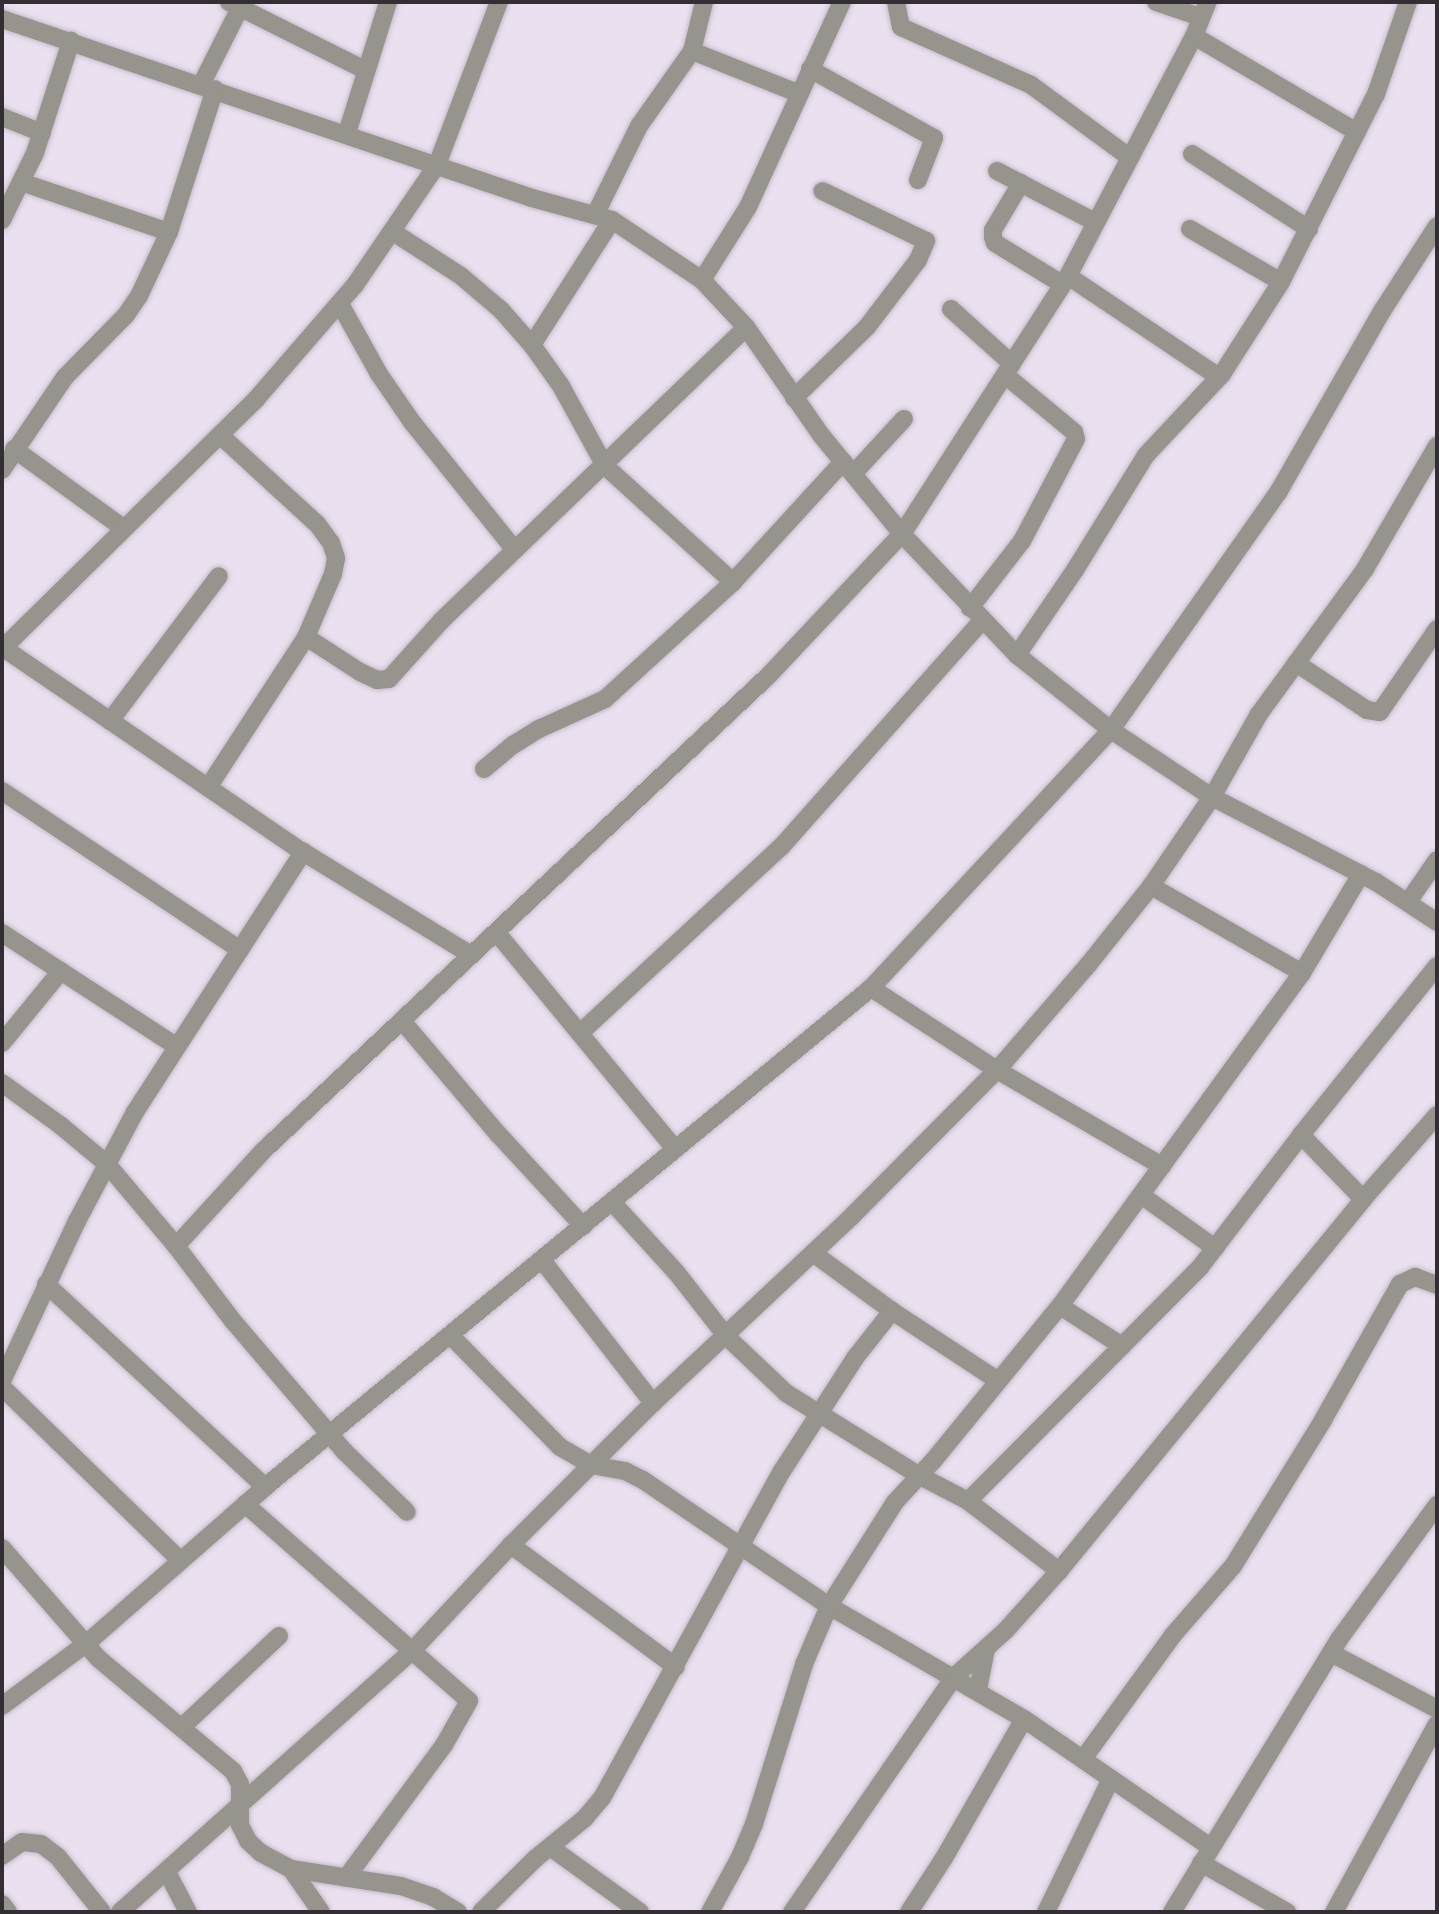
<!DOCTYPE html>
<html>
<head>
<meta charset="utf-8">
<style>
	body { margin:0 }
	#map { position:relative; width:1439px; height:1914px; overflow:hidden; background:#eae0ef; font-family:Manrope,sans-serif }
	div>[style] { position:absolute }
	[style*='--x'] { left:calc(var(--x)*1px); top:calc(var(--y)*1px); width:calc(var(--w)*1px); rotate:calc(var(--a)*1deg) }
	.roads { filter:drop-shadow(0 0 2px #c5bcca) drop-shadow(0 0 2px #c5bcca) }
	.minor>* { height:18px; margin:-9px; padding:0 9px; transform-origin:9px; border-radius:9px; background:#97948e }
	span { translate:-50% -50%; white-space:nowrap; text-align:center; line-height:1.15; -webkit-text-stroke:6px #eae0ef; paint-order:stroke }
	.frame { position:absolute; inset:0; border:4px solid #322e34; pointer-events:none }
</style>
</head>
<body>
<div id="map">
	<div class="roads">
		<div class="minor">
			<div style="--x:229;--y:2;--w:152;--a:26.6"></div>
			<div style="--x:896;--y:2;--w:25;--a:79"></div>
			<div style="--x:901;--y:27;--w:142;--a:24"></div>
			<div style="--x:1031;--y:85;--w:122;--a:36.3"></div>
			<div style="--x:1156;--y:2;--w:46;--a:18.8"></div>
			<div style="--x:2;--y:19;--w:559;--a:18.66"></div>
			<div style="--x:532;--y:198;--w:83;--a:15.4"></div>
			<div style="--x:612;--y:220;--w:108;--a:33.7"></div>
			<div style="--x:702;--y:280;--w:64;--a:46.9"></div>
			<div style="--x:746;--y:327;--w:131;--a:55.2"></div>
			<div style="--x:821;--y:435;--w:128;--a:50.7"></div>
			<div style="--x:902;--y:534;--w:167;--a:46.5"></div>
			<div style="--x:1017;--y:655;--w:120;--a:38.6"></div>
			<div style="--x:1111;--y:730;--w:121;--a:33.6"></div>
			<div style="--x:1212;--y:797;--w:185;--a:27.4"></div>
			<div style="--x:1376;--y:882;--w:73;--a:33.3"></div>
			<div style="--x:1194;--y:36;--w:189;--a:30.5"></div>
			<div style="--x:692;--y:51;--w:116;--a:21.7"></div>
			<div style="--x:810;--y:69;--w:142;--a:29.1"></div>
			<div style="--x:934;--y:138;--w:45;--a:110.9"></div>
			<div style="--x:201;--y:85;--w:93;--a:-63.2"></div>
			<div style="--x:2;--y:117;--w:43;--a:21.8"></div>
			<div style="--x:347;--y:133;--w:137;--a:-72.6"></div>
			<div style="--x:1192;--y:154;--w:139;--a:32.7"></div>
			<div style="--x:997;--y:171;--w:110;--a:27.5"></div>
			<div style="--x:21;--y:182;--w:156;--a:18.7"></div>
			<div style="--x:1021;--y:183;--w:55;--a:120.8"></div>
			<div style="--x:993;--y:230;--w:7;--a:90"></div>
			<div style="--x:993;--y:237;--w:6;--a:72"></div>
			<div style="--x:995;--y:243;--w:79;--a:31.5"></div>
			<div style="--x:596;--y:213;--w:97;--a:-63.7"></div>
			<div style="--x:639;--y:126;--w:92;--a:-54.8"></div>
			<div style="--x:692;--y:51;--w:50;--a:-76.2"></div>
			<div style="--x:2;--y:220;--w:75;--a:-63.8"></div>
			<div style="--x:35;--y:153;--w:118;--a:-72.2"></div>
			<div style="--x:1190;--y:229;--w:105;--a:30.2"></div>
			<div style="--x:393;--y:232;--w:81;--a:32.9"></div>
			<div style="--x:461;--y:276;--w:52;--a:40.4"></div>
			<div style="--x:501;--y:310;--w:47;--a:48.5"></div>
			<div style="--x:532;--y:345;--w:50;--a:54.7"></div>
			<div style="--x:561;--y:386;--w:91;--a:61.2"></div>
			<div style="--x:605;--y:466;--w:173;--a:42.2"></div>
			<div style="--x:1068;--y:276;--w:182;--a:33.8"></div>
			<div style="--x:702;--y:280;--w:86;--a:-57.8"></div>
			<div style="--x:748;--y:207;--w:226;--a:-65.4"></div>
			<div style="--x:340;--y:304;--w:80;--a:60.9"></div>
			<div style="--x:379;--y:374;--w:58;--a:55.5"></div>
			<div style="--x:412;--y:422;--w:164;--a:51.2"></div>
			<div style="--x:951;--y:309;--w:82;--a:42"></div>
			<div style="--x:532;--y:345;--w:148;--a:-57.4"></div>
			<div style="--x:794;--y:398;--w:102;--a:-44.2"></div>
			<div style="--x:867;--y:327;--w:84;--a:-52.7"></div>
			<div style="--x:918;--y:260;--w:21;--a:-67"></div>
			<div style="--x:926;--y:241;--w:115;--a:-154.3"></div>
			<div style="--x:14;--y:449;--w:135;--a:35.9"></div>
			<div style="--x:2;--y:470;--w:112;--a:-55.9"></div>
			<div style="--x:65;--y:377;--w:87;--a:-45.5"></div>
			<div style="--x:126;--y:315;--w:23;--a:-56"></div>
			<div style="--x:139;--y:296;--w:71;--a:-64.9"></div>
			<div style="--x:169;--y:232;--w:150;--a:-72.2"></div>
			<div style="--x:853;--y:474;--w:75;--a:-47.2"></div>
			<div style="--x:970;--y:608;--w:85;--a:-52.2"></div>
			<div style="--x:1022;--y:541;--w:115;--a:-62.1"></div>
			<div style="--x:1076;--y:439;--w:7;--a:-106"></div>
			<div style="--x:1074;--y:432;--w:89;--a:-140.4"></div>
			<div style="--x:306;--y:637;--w:64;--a:32.9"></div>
			<div style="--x:360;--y:672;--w:19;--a:25"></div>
			<div style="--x:377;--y:680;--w:12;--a:-5"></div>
			<div style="--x:389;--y:679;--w:79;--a:-48.1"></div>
			<div style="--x:442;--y:620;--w:422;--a:-43.9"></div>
			<div style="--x:2;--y:647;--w:364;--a:34.3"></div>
			<div style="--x:303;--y:852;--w:197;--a:31.5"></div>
			<div style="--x:3;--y:648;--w:356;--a:-44.5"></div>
			<div style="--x:257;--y:398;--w:150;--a:-49.1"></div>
			<div style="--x:355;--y:285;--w:145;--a:-55.7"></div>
			<div style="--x:437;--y:165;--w:174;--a:-69.2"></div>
			<div style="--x:1017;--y:655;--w:103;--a:-55.7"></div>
			<div style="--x:1075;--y:570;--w:135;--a:-58.3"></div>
			<div style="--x:1146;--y:455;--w:111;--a:-46.8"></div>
			<div style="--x:1222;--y:374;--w:109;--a:-57.3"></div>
			<div style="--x:1281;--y:282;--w:211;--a:-63.2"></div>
			<div style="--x:1376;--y:94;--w:97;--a:-70.8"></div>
			<div style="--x:1296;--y:663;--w:85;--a:33.5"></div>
			<div style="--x:1367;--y:710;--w:13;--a:9"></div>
			<div style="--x:1380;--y:712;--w:101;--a:-55.5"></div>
			<div style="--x:110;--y:721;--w:181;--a:-53.1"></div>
			<div style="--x:484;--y:769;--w:38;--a:-40"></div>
			<div style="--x:513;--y:745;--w:31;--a:-32"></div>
			<div style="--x:539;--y:729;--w:72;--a:-24.4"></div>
			<div style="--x:605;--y:699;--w:173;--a:-42.4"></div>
			<div style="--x:733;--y:582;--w:163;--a:-47.5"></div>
			<div style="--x:209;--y:786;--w:178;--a:-56.9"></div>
			<div style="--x:306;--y:637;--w:69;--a:-66.8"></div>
			<div style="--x:333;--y:574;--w:16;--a:-79"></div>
			<div style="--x:336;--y:558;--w:16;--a:-108"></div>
			<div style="--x:331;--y:543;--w:24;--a:-126"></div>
			<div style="--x:317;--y:524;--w:130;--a:-137.5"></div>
			<div style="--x:2;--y:791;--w:286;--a:33.7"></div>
			<div style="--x:1151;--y:886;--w:174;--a:29.9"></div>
			<div style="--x:1408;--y:902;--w:51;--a:-55.4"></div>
			<div style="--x:2;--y:933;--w:207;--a:33"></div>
			<div style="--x:497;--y:933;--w:280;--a:50.5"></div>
			<div style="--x:871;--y:988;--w:150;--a:33.1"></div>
			<div style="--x:997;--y:1070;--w:191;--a:30.2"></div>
			<div style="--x:403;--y:1022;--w:148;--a:49.7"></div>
			<div style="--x:499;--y:1135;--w:124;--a:47.3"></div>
			<div style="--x:580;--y:1033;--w:274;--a:-42.8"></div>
			<div style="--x:781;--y:847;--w:302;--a:-48.4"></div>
			<div style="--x:2;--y:1043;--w:93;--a:-50.7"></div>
			<div style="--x:2;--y:1083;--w:72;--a:35.9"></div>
			<div style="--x:60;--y:1125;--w:61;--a:39.7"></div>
			<div style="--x:107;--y:1164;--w:107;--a:49.9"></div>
			<div style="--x:176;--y:1246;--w:94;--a:52.8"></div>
			<div style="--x:233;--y:1321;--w:172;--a:49.5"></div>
			<div style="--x:345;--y:1452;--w:86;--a:44.1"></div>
			<div style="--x:1301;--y:1135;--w:89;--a:45.9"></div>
			<div style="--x:1141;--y:1195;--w:91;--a:35.6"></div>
			<div style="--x:612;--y:1202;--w:95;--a:47.6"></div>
			<div style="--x:676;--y:1272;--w:81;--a:52"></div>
			<div style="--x:726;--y:1336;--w:83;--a:43.5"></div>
			<div style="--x:786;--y:1393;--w:155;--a:31.8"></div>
			<div style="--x:918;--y:1475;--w:56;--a:27.5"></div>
			<div style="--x:968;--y:1501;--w:115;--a:37.6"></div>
			<div style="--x:176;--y:1246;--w:130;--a:-47.5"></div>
			<div style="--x:264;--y:1150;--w:692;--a:-43.24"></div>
			<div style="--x:768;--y:676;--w:195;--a:-46.7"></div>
			<div style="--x:902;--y:534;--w:307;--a:-57.2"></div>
			<div style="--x:1068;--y:276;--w:271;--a:-62.3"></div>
			<div style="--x:1194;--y:36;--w:37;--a:-68"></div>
			<div style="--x:813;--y:1253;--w:98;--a:36.3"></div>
			<div style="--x:892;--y:1311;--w:126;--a:33.3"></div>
			<div style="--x:542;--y:1260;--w:181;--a:52.2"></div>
			<div style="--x:46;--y:1284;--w:299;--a:42.8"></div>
			<div style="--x:1060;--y:1306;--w:74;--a:32.8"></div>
			<div style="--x:451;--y:1336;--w:156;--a:45.5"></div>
			<div style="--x:560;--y:1447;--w:36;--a:30"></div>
			<div style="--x:591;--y:1465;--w:35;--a:10"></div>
			<div style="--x:625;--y:1471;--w:20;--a:27"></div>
			<div style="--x:643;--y:1480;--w:225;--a:34.1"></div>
			<div style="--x:829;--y:1606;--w:225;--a:30.1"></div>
			<div style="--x:1024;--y:1719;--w:226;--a:34.5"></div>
			<div style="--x:2;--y:1381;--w:177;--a:-64.9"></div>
			<div style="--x:77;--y:1221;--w:123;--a:-62"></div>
			<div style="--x:135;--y:1112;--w:310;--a:-57.1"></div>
			<div style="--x:2;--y:1387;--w:248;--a:44.2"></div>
			<div style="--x:968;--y:1501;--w:331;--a:-45.2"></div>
			<div style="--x:1201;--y:1266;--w:165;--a:-52.6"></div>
			<div style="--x:1301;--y:1135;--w:217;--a:-51.2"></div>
			<div style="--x:245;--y:1504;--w:298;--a:41.3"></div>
			<div style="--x:469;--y:1701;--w:51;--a:119.6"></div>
			<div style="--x:444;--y:1745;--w:165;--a:126.4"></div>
			<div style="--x:511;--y:1545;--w:205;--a:36.5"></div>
			<div style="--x:2;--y:1548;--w:147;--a:48.9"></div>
			<div style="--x:99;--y:1659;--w:175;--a:39.9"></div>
			<div style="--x:233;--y:1771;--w:15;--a:62"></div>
			<div style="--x:240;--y:1784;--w:41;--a:90"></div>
			<div style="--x:240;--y:1825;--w:18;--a:63"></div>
			<div style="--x:248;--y:1841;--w:18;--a:43"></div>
			<div style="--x:261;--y:1853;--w:34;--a:28"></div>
			<div style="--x:291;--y:1869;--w:111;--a:8.8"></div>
			<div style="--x:401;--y:1886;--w:34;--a:19"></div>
			<div style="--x:433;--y:1897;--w:29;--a:31"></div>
			<div style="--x:1331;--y:1653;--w:120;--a:27.8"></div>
			<div style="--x:978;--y:1690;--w:42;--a:-79"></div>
			<div style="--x:2;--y:1706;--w:106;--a:-36.5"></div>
			<div style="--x:87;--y:1643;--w:237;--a:-41.2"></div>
			<div style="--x:265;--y:1487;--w:785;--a:-39.47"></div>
			<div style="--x:871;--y:988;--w:352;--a:-47.1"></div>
			<div style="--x:1111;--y:730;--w:292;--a:-54.9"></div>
			<div style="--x:1279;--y:491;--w:207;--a:-60.2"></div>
			<div style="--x:1382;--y:311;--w:101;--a:-57.1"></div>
			<div style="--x:182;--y:1727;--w:133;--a:-43.2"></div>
			<div style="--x:1083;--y:1759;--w:153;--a:-54"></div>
			<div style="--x:1173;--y:1635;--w:91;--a:-49"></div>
			<div style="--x:1233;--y:1566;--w:172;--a:-58.3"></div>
			<div style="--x:1323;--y:1420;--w:156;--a:-60.5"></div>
			<div style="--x:1400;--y:1284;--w:17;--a:-25"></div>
			<div style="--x:1415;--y:1277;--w:23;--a:20"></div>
			<div style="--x:550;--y:1847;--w:111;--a:35.8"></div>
			<div style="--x:2;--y:1856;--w:24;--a:-35"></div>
			<div style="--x:22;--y:1842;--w:19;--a:6"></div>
			<div style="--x:41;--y:1844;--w:21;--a:37"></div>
			<div style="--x:58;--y:1857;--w:70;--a:51.3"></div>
			<div style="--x:1201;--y:1863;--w:99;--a:29.7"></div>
			<div style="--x:291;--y:1869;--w:52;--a:55.1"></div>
			<div style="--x:167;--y:1872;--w:45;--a:62.3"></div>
			<div style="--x:2;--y:1904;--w:10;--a:53"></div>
			<div style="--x:120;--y:1912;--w:389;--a:-41.8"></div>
			<div style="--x:410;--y:1653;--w:148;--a:-46.9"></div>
			<div style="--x:511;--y:1545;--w:201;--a:-45"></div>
			<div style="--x:653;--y:1403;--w:273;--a:-43.2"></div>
			<div style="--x:852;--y:1216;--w:206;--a:-45.2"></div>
			<div style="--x:997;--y:1070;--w:139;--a:-49.1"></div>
			<div style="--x:1088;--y:965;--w:101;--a:-51.4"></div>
			<div style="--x:1151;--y:886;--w:108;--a:-55.6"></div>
			<div style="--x:1212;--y:797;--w:95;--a:-60.5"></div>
			<div style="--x:1259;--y:714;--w:180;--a:-53.8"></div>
			<div style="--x:1365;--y:569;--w:143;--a:-59.7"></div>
			<div style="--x:481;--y:1912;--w:77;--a:-44.5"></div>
			<div style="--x:536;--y:1858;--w:63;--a:-39.2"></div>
			<div style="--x:585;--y:1818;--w:26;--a:-50"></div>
			<div style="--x:602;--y:1798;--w:373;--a:-61.2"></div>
			<div style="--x:782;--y:1471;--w:135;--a:-57.1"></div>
			<div style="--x:855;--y:1358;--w:60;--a:-51.8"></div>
			<div style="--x:710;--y:1912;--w:63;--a:-61.4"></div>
			<div style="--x:740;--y:1857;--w:36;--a:-67"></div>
			<div style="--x:754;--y:1824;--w:168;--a:-72.6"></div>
			<div style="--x:804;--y:1664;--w:63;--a:-66.7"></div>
			<div style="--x:829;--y:1606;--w:123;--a:-57.6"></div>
			<div style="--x:895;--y:1502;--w:56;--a:-47.2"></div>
			<div style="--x:933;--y:1461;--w:200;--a:-50.7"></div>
			<div style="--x:1060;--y:1306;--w:412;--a:-54"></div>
			<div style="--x:1302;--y:973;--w:115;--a:-59.2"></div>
			<div style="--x:792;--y:1912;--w:285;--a:-55.4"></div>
			<div style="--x:954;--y:1677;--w:70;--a:-42.1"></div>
			<div style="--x:1006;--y:1630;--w:79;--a:-48.1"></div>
			<div style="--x:1059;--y:1571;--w:480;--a:-50.7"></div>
			<div style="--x:1363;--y:1199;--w:112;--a:-48.6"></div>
			<div style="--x:909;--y:1912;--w:64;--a:-57.1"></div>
			<div style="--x:944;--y:1858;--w:160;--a:-60.1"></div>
			<div style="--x:1046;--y:1912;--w:148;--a:-64"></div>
			<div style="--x:1172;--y:1912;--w:321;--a:-58.5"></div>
			<div style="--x:1340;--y:1638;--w:165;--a:-53.9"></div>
			<div style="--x:1334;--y:1912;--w:214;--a:-61.3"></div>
		</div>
	</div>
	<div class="frame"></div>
</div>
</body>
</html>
